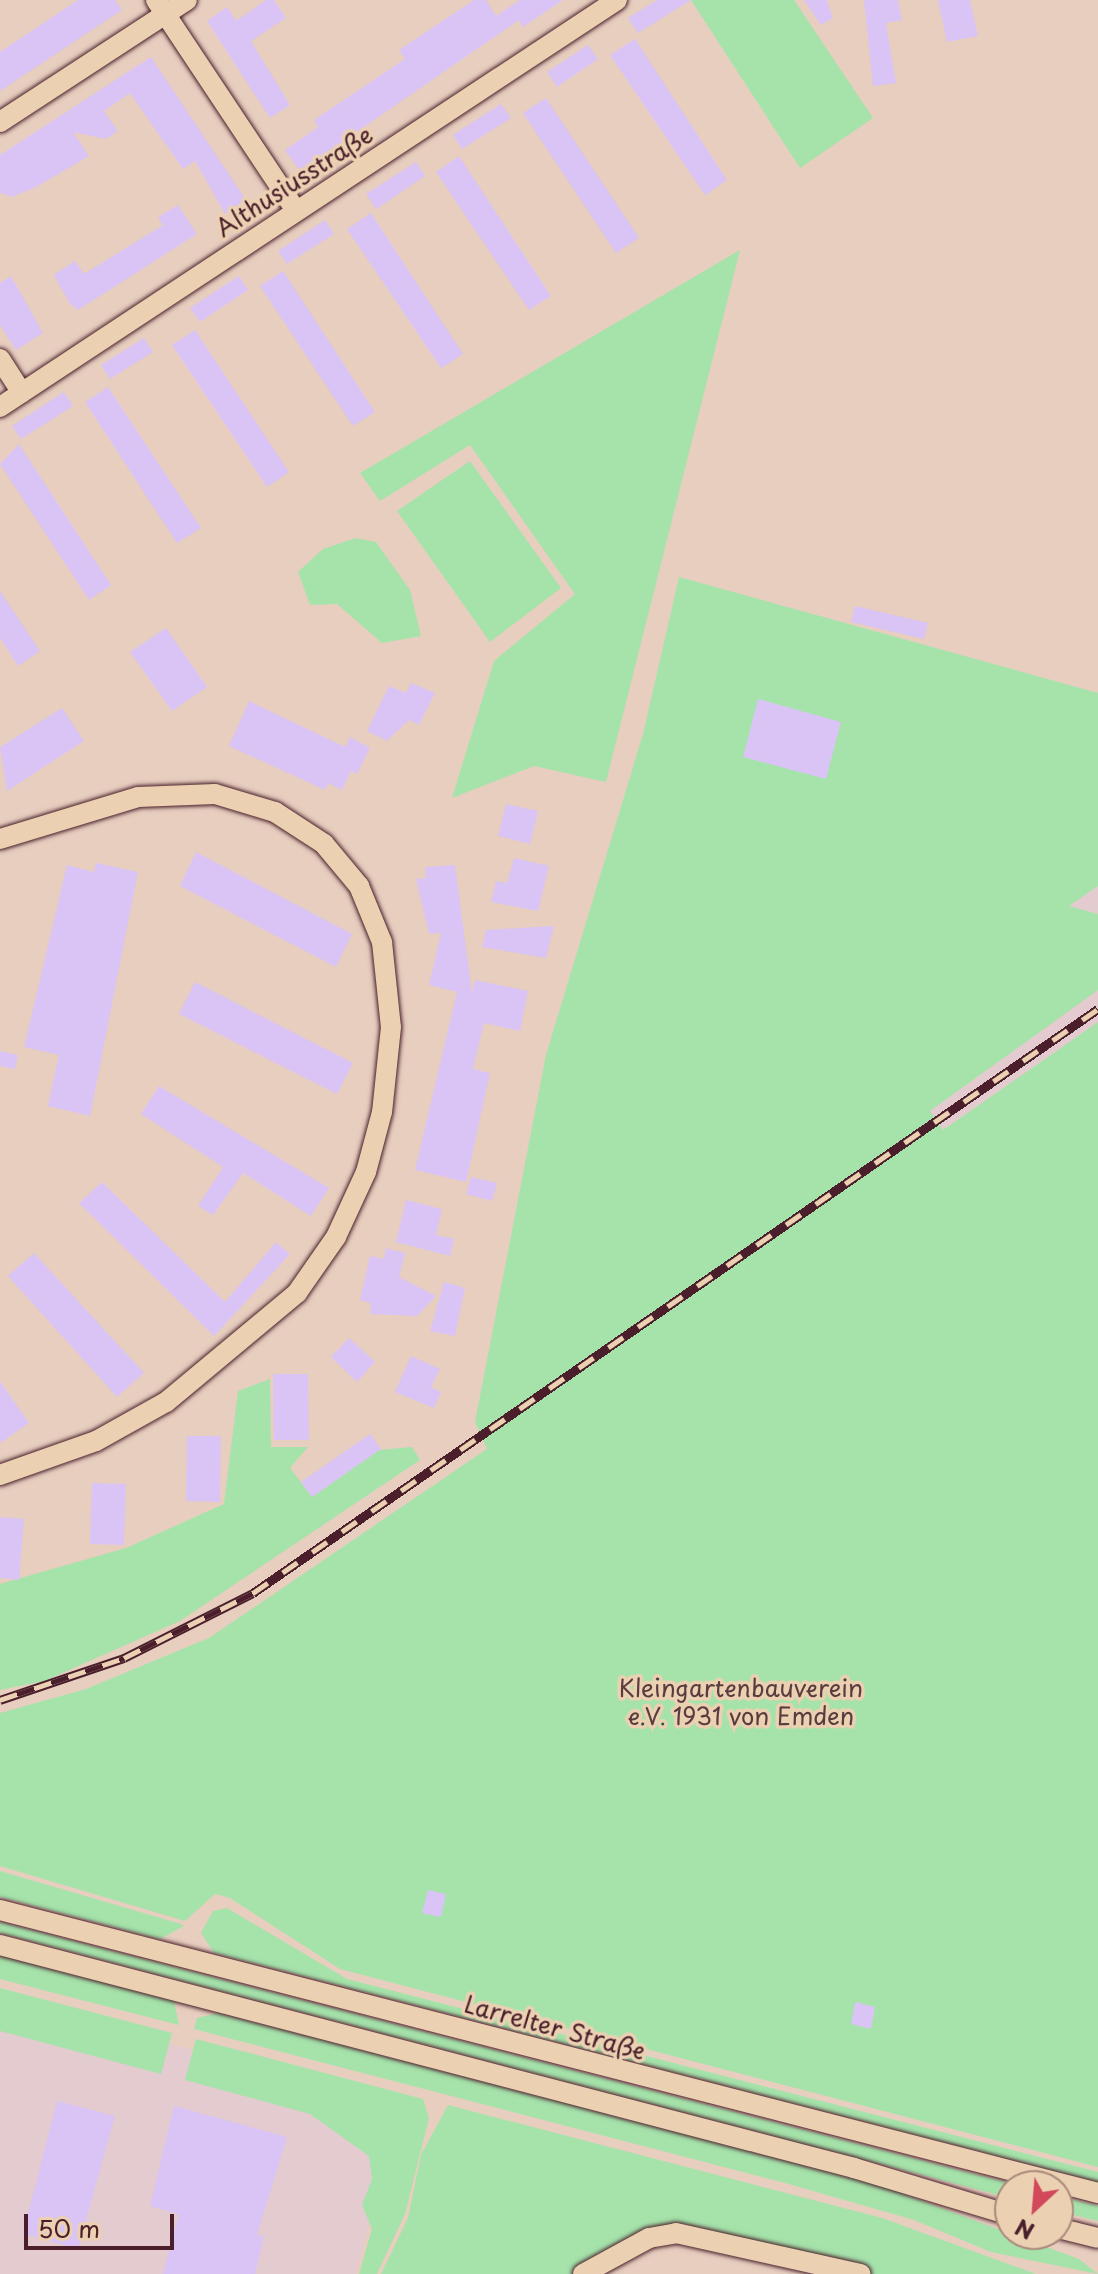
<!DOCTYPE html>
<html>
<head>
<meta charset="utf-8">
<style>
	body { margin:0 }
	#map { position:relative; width:1098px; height:2274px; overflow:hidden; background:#e7cebf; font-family:"Playpen Sans",sans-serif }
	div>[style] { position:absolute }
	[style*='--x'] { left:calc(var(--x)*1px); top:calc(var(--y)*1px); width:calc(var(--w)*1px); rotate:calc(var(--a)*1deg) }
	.built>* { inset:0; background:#e3cbcf }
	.green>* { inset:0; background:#a5e3ab }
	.building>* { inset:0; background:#d9c4f5 }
	.roads { filter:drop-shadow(0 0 2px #4a1f2b) drop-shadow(0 0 2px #4a1f2b) }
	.minor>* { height:20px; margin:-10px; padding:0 10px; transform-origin:10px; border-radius:10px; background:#ebd0b2 }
	.rail>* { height:9px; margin-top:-4.5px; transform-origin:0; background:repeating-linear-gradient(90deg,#ebd0b2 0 18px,#4a1f2b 0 36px); box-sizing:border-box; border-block:2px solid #4a1f2b }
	span { translate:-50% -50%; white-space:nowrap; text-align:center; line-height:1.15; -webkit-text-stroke:7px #ebd0b2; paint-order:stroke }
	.street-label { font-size:24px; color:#4a1f2b }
	.park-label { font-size:24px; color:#583c3e }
	.north { position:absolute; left:994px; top:2170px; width:80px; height:80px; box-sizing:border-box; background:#ebd0b2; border:2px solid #ab897c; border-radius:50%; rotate:206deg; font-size:22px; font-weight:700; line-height:32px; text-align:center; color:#4a1f2b }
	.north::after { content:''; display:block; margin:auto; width:28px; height:36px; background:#d1495b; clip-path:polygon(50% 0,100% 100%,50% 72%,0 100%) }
	.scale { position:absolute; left:24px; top:2214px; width:150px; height:36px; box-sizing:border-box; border:4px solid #4a1f2b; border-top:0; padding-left:10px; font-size:24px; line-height:28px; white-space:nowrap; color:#4a1f2b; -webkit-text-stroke:6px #ebd0b2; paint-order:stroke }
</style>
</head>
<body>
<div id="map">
	<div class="built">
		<div style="clip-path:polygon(1098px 886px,1098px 914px,1068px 907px)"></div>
		<div style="clip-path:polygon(1098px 990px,1098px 1022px,942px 1130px,930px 1111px)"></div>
		<div style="clip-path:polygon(0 1998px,308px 2081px,399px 2116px,356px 2274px,0 2274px)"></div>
	</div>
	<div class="green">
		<div style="clip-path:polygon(691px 0,794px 0,873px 118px,800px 168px)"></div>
		<div style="clip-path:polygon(740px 250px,606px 782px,534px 766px,452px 798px,494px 661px,575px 594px,470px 445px,380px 501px,360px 473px)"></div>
		<div style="clip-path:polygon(470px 461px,561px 588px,490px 642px,397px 511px)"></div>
		<div style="clip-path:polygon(356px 538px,376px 542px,410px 590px,421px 636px,382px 643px,337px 604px,310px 605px,298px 572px,323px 549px)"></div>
		<div style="clip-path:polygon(679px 577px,1098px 693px,1098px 886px,1069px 906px,1098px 914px,1098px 990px,930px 1111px,943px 1130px,1098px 1022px,1098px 2167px,340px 1969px,230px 1898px,215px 1894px,185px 1921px,0 1866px,0 1713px,86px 1689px,209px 1638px,487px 1449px,475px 1422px,546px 1055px,643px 734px)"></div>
		<div style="clip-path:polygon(270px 1379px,271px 1447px,308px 1447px,290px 1468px,312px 1497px,379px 1450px,412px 1447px,420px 1460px,180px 1621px,44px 1681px,0 1690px,0 1584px,126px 1548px,224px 1504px,238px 1391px)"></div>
		<div style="clip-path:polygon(0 1871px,181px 1924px,184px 1926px,160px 1939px,0 1897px)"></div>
		<div style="clip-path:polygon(227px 1908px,347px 1979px,1098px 2172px,1098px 2182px,214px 1953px,201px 1933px,213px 1911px)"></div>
		<div style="clip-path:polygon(0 1922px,1021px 2186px,1010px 2186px,1010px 2198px,0 1933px)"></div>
		<div style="clip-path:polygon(0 1956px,174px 2001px,179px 2025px,0 1979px)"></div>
		<div style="clip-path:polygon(0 1988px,172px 2033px,161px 2074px,0 2031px)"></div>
		<div style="clip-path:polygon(218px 2013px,882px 2186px,1079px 2259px,1098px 2274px,991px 2252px,914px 2220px,785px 2183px,194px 2029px,197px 2018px)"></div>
		<div style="clip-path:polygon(196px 2039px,423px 2099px,429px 2118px,405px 2214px,377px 2274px,359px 2274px,372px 2229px,362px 2205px,372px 2179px,369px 2156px,310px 2114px,185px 2080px)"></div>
		<div style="clip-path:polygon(448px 2105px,882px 2218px,1036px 2274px,861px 2274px,676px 2233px,583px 2274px,381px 2274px,408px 2218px,421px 2155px)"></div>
		<div style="clip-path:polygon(1058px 2196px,1098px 2206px,1098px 2221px,1058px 2211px)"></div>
	</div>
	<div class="building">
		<div style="clip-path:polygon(78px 0,115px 0,122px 10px,0 91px,0 52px)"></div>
		<div style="clip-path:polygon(266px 0,274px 0,286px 18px,251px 41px,290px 105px,270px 118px,207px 21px,227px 7px,236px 21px)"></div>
		<div style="clip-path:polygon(474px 0,486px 0,496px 16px,520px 0,563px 0,523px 27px,519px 20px,300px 171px,285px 150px,318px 127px,314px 120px,405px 59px,399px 50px)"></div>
		<div style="clip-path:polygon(657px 0,691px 0,638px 33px,628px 18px)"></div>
		<div style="clip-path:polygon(804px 0,827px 0,833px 18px,821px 25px)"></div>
		<div style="clip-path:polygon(864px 0,898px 0,902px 20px,886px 23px,896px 83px,873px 86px)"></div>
		<div style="clip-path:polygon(938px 0,970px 0,978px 36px,947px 42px)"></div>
		<div style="clip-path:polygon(635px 39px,727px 180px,705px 195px,610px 55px)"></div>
		<div style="clip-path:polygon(588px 45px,598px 59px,557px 87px,547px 72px)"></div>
		<div style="clip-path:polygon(151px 57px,246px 200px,225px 214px,195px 161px,183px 169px,130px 93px,104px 111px,118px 131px,106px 139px,73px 132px,89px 156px,36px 187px,12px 197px,0 193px,0 155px)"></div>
		<div style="clip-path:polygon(546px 98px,639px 238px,616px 253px,523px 113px)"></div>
		<div style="clip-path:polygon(501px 104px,511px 118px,462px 149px,453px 135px)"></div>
		<div style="clip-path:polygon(459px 156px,551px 296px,529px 310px,436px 172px)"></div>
		<div style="clip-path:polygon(416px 162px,425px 176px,376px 209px,366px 194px)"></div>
		<div style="clip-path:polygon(178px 205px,197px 234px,78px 310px,70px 304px,54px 275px,75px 261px,84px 274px,163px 225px,158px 217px)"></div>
		<div style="clip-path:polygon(371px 213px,463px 354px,441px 368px,347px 229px)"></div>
		<div style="clip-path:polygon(325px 220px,334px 234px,287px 264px,278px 251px)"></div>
		<div style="clip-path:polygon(283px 271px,375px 412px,353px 426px,260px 286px)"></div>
		<div style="clip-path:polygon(11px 276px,43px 333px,16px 350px,0 325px,0 283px)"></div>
		<div style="clip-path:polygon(239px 276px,248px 290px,200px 322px,190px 308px)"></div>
		<div style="clip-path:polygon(195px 330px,289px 472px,267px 487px,172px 345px)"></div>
		<div style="clip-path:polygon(144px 338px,153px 352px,110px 379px,101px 365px)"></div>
		<div style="clip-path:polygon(108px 387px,201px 528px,177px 543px,85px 402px)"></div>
		<div style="clip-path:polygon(64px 392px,73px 406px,21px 439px,12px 426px)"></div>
		<div style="clip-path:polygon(19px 444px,111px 585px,89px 600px,0 464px)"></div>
		<div style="clip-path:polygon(0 591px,40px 651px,18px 666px,0 638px)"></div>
		<div style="clip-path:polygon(855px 606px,928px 623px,924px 639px,851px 622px)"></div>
		<div style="clip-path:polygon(166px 628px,207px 687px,172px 711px,130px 652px)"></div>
		<div style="clip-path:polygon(411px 683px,435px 693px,419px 725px,409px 720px,387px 741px,367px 731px,389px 686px,406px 693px)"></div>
		<div style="clip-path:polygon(758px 699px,841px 722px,826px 779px,743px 757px)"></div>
		<div style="clip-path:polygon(249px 701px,345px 747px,350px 737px,370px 748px,357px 774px,351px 771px,342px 790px,328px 783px,325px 790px,229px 746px)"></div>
		<div style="clip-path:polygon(62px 708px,84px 741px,7px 791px,0 747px)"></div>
		<div style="clip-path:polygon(506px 804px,538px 811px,530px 844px,498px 836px)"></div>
		<div style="clip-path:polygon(196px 852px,352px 934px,336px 967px,180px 886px)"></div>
		<div style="clip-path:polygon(514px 858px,549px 866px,538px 911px,491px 902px,496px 881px,507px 883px)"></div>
		<div style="clip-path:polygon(96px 863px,138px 872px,90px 1116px,48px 1106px,59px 1055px,24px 1047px,67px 865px,94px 872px)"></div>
		<div style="clip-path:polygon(455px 865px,472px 993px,475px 980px,528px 991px,520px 1031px,484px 1023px,473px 1069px,490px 1073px,466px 1182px,415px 1170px,457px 992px,429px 985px,441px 933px,429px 934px,416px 879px,426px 878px,425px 867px)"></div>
		<div style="clip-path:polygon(554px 926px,546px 958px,482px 947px,486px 930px)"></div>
		<div style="clip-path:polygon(195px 982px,353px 1063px,337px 1094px,179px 1014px)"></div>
		<div style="clip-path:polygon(0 1051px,18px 1055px,15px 1069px,0 1066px)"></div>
		<div style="clip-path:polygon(159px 1086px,329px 1188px,311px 1216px,243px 1173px,213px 1215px,198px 1206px,223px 1167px,141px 1114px)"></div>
		<div style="clip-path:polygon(471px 1177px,497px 1183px,492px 1201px,466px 1194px)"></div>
		<div style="clip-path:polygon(102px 1182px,225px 1302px,276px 1242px,290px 1254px,214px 1336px,79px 1203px)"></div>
		<div style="clip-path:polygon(406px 1200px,442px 1209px,436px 1235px,454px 1239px,450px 1256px,396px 1242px)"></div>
		<div style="clip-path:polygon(386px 1248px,405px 1253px,399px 1277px,436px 1296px,417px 1316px,370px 1314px,371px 1303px,360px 1300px,370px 1256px,384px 1259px)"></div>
		<div style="clip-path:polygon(34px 1253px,144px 1373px,117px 1397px,8px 1276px)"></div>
		<div style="clip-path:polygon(444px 1282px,465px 1288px,455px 1336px,430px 1331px)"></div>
		<div style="clip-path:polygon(349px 1338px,375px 1362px,357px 1382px,331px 1357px)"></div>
		<div style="clip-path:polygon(411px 1356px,440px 1369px,431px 1387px,441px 1392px,434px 1408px,395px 1392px)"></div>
		<div style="clip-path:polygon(273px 1374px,308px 1374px,309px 1440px,274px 1440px)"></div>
		<div style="clip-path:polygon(0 1381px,29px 1423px,0 1443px)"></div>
		<div style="clip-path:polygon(370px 1434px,381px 1449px,312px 1497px,301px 1482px)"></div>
		<div style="clip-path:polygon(187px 1436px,221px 1436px,220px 1502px,186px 1501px)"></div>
		<div style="clip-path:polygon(92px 1483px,126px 1484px,124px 1545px,90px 1544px)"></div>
		<div style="clip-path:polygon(0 1517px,24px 1519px,19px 1580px,0 1578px)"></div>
		<div style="clip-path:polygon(428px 1890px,446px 1894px,441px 1917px,422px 1913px)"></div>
		<div style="clip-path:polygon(855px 2002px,875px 2007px,871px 2029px,851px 2024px)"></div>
		<div style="clip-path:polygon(57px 2101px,115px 2116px,78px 2249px,23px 2234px)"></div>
		<div style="clip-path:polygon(174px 2106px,287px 2137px,257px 2235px,264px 2236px,255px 2274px,163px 2274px,179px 2214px,150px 2206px)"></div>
	</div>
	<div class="roads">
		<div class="minor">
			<div style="--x:156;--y:0;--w:253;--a:56.4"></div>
			<div style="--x:0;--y:122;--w:223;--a:-33.1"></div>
			<div style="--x:0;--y:359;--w:40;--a:57.1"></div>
			<div style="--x:0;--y:407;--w:739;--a:-33.41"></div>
			<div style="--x:0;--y:839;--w:144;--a:-16.9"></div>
			<div style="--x:138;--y:797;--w:77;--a:-2.2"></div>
			<div style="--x:215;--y:794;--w:63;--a:16.7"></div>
			<div style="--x:275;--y:812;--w:59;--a:33.1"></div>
			<div style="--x:324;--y:844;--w:55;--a:50.2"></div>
			<div style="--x:359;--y:886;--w:61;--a:67.7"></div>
			<div style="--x:382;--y:942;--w:85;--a:84"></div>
			<div style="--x:391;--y:1027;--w:85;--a:96"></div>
			<div style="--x:382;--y:1112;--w:62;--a:104.9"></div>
			<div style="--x:366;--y:1172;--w:72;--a:114.8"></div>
			<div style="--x:336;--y:1237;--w:68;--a:124.9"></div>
			<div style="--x:297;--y:1293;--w:170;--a:140.2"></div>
			<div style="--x:166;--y:1402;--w:80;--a:150.9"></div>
			<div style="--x:96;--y:1441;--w:102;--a:160.5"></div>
			<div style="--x:0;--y:1910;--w:1134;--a:14.45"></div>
			<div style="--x:0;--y:1945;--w:883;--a:14.63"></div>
			<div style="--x:854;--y:2168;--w:163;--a:16.8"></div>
			<div style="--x:1058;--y:2228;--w:41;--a:14"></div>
			<div style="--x:583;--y:2274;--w:75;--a:-28.6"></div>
			<div style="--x:649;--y:2238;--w:27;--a:-10"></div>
			<div style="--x:676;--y:2233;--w:189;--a:12.5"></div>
		</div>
	</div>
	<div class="rail">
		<div style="--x:0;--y:1700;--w:131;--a:-18.7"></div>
		<div style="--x:124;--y:1658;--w:144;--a:-26.7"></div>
		<div style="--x:253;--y:1593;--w:1027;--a:-34.65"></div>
	</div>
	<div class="street-label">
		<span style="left:294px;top:181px;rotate:-33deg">Althusiusstraße</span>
		<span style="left:555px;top:2027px;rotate:15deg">Larrelter Straße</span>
	</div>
	<div class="park-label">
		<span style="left:741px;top:1702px">Kleingartenbauverein<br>e.V. 1931 von Emden</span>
	</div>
	<div class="north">N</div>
	<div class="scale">50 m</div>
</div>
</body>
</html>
